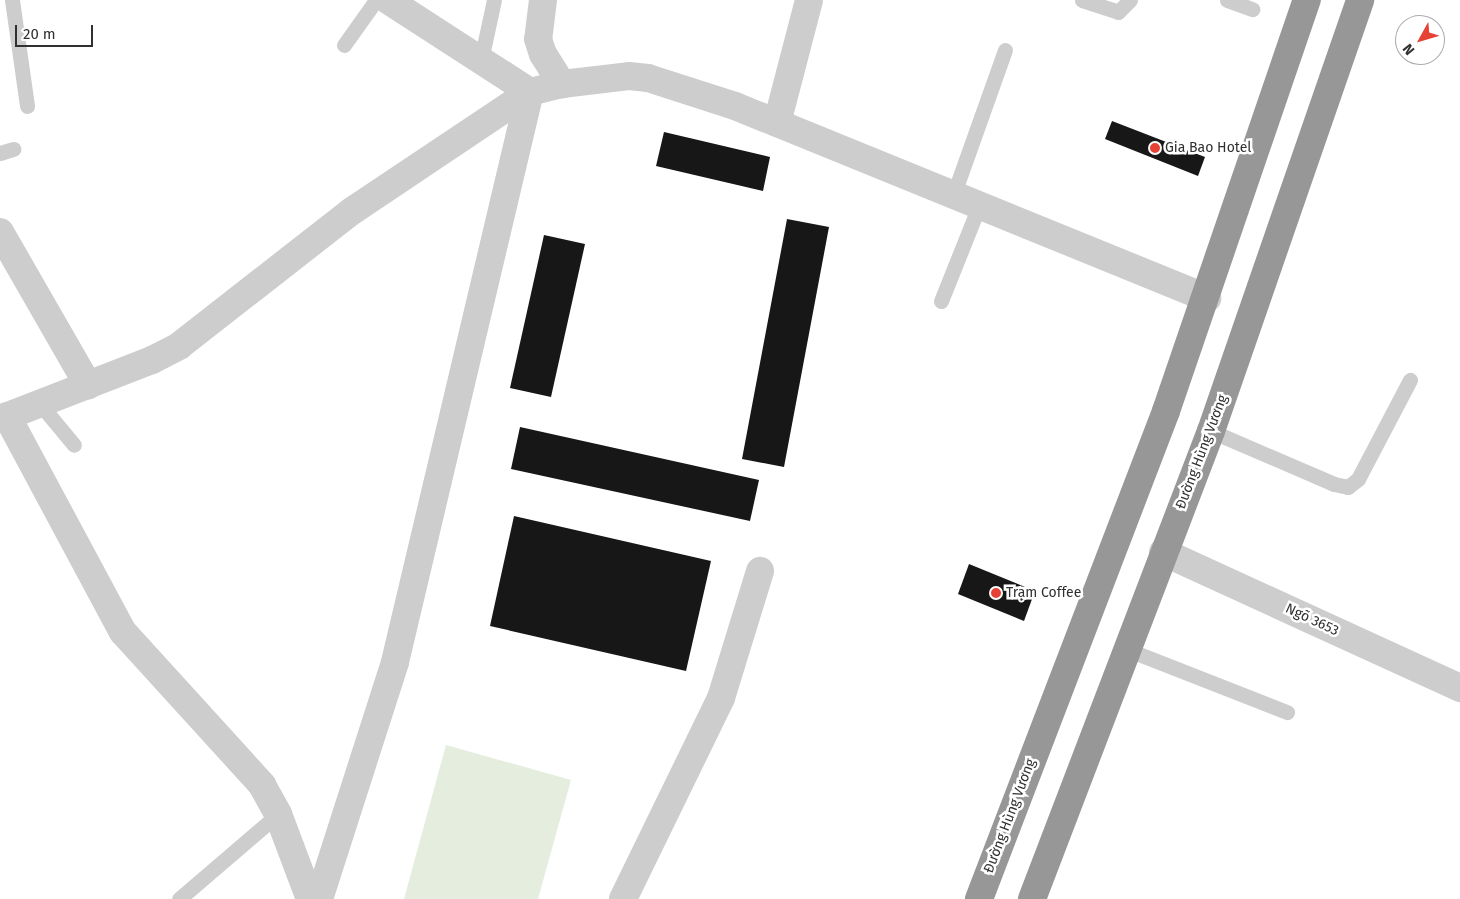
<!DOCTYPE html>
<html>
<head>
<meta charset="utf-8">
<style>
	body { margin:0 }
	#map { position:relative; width:1460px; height:899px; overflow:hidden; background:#fff; font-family:"Fira Sans",sans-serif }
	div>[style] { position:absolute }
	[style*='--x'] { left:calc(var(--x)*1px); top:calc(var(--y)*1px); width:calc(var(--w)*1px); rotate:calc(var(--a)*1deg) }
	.green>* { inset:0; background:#e4edde }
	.building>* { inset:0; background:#171717 }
	.lane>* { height:15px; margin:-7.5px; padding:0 7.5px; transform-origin:7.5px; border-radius:7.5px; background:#cdcdcd }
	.street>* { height:28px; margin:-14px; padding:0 14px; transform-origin:14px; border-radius:14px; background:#cdcdcd }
	.highway>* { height:28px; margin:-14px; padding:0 14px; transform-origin:14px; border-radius:14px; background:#979797 }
	.dots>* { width:14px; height:14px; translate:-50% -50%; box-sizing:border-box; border:2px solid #fff; border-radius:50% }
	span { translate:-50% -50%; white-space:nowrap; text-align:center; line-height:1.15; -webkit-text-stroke:5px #fff; paint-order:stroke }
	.poi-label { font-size:14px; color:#303030 }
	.left { translate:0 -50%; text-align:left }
	.street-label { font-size:14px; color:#303030 }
	.north { position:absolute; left:1395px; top:15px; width:50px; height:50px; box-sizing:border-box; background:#fff; border:1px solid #acacac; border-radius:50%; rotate:231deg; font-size:14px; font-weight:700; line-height:20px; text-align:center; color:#303030 }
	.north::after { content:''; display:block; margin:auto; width:18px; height:22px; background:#e54134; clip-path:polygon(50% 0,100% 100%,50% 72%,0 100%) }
	.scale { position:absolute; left:15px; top:25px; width:78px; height:22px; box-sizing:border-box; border:2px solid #303030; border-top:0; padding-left:6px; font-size:15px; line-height:18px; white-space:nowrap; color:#303030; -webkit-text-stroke:4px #fff; paint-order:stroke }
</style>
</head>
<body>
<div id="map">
	<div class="green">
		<div style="clip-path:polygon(446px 745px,571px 780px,538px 899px,404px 899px)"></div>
	</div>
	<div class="building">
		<div style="clip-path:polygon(1112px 121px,1205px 157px,1198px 176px,1105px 139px)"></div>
		<div style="clip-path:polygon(664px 132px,770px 157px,763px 191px,656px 166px)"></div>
		<div style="clip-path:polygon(787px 219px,829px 227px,784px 467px,742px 459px)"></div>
		<div style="clip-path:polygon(544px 235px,585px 244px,551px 397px,510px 388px)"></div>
		<div style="clip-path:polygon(520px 427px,759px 480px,750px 521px,511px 469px)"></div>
		<div style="clip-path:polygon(514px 516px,711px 561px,686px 671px,490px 626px)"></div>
		<div style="clip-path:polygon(969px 564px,1035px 591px,1024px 621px,958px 594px)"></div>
	</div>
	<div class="lane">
		<div style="--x:12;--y:0;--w:107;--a:81.9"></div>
		<div style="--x:1082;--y:0;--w:38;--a:18"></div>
		<div style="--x:1118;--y:12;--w:17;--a:-45"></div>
		<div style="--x:1227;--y:0;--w:27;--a:20"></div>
		<div style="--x:344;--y:45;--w:55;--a:-54.6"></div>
		<div style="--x:481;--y:60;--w:61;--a:-77.8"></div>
		<div style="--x:0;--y:153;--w:14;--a:-17"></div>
		<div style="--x:953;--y:196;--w:155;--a:-70.4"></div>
		<div style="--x:941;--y:301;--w:102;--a:-68.2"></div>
		<div style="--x:40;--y:404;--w:53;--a:50.3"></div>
		<div style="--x:1211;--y:431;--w:134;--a:23.3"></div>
		<div style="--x:1334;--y:484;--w:14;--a:12"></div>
		<div style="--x:1348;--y:487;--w:13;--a:-39"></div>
		<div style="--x:1358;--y:479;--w:112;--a:-62.3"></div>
		<div style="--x:1126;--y:649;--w:173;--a:21.4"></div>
		<div style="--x:179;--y:899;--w:130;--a:-40.6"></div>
	</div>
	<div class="street">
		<div style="--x:543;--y:0;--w:39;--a:97"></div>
		<div style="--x:538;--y:39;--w:16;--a:72"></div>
		<div style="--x:543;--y:54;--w:36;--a:58"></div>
		<div style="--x:777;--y:123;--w:127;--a:-75.4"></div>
		<div style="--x:0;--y:232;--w:177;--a:60.1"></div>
		<div style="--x:7;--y:416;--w:245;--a:61.8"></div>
		<div style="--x:123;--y:632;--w:207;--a:47.7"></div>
		<div style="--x:262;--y:785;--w:33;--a:61"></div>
		<div style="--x:278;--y:814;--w:91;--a:69.4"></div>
		<div style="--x:0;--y:419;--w:163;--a:-21.2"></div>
		<div style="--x:152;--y:360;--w:30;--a:-27"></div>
		<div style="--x:179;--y:346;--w:219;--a:-38"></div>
		<div style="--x:352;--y:211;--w:214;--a:-33.8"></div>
		<div style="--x:530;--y:92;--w:33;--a:-14"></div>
		<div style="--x:562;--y:84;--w:67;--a:-6.8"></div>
		<div style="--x:629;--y:76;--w:19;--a:6"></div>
		<div style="--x:648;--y:78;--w:91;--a:17.8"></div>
		<div style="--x:735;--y:106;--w:510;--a:22.14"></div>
		<div style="--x:1163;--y:552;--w:327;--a:24.6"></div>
		<div style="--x:319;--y:899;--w:249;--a:-72.2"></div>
		<div style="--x:395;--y:662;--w:586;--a:-76.68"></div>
		<div style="--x:530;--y:92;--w:169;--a:-147.1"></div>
		<div style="--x:623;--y:899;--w:224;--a:-64"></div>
		<div style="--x:721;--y:698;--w:133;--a:-72.9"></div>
	</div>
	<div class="highway">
		<div style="--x:979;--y:899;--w:523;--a:-69.03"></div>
		<div style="--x:1166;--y:411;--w:435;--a:-71.1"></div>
		<div style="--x:1032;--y:899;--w:501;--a:-69.07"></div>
		<div style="--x:1211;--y:431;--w:456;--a:-70.9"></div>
	</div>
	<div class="dots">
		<div style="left:1155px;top:148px;background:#e54134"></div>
		<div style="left:996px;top:593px;background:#e54134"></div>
	</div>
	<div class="poi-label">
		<span class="left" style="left:1165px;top:148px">Gia Bao Hotel</span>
		<span class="left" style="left:1006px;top:593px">Trạm Coffee</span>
	</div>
	<div class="street-label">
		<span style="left:1202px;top:452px;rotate:-69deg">Đường Hùng Vương</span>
		<span style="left:1312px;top:620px;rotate:25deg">Ngõ 3653</span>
		<span style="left:1010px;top:816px;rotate:-69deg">Đường Hùng Vương</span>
	</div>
	<div class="north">N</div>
	<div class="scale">20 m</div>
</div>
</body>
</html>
